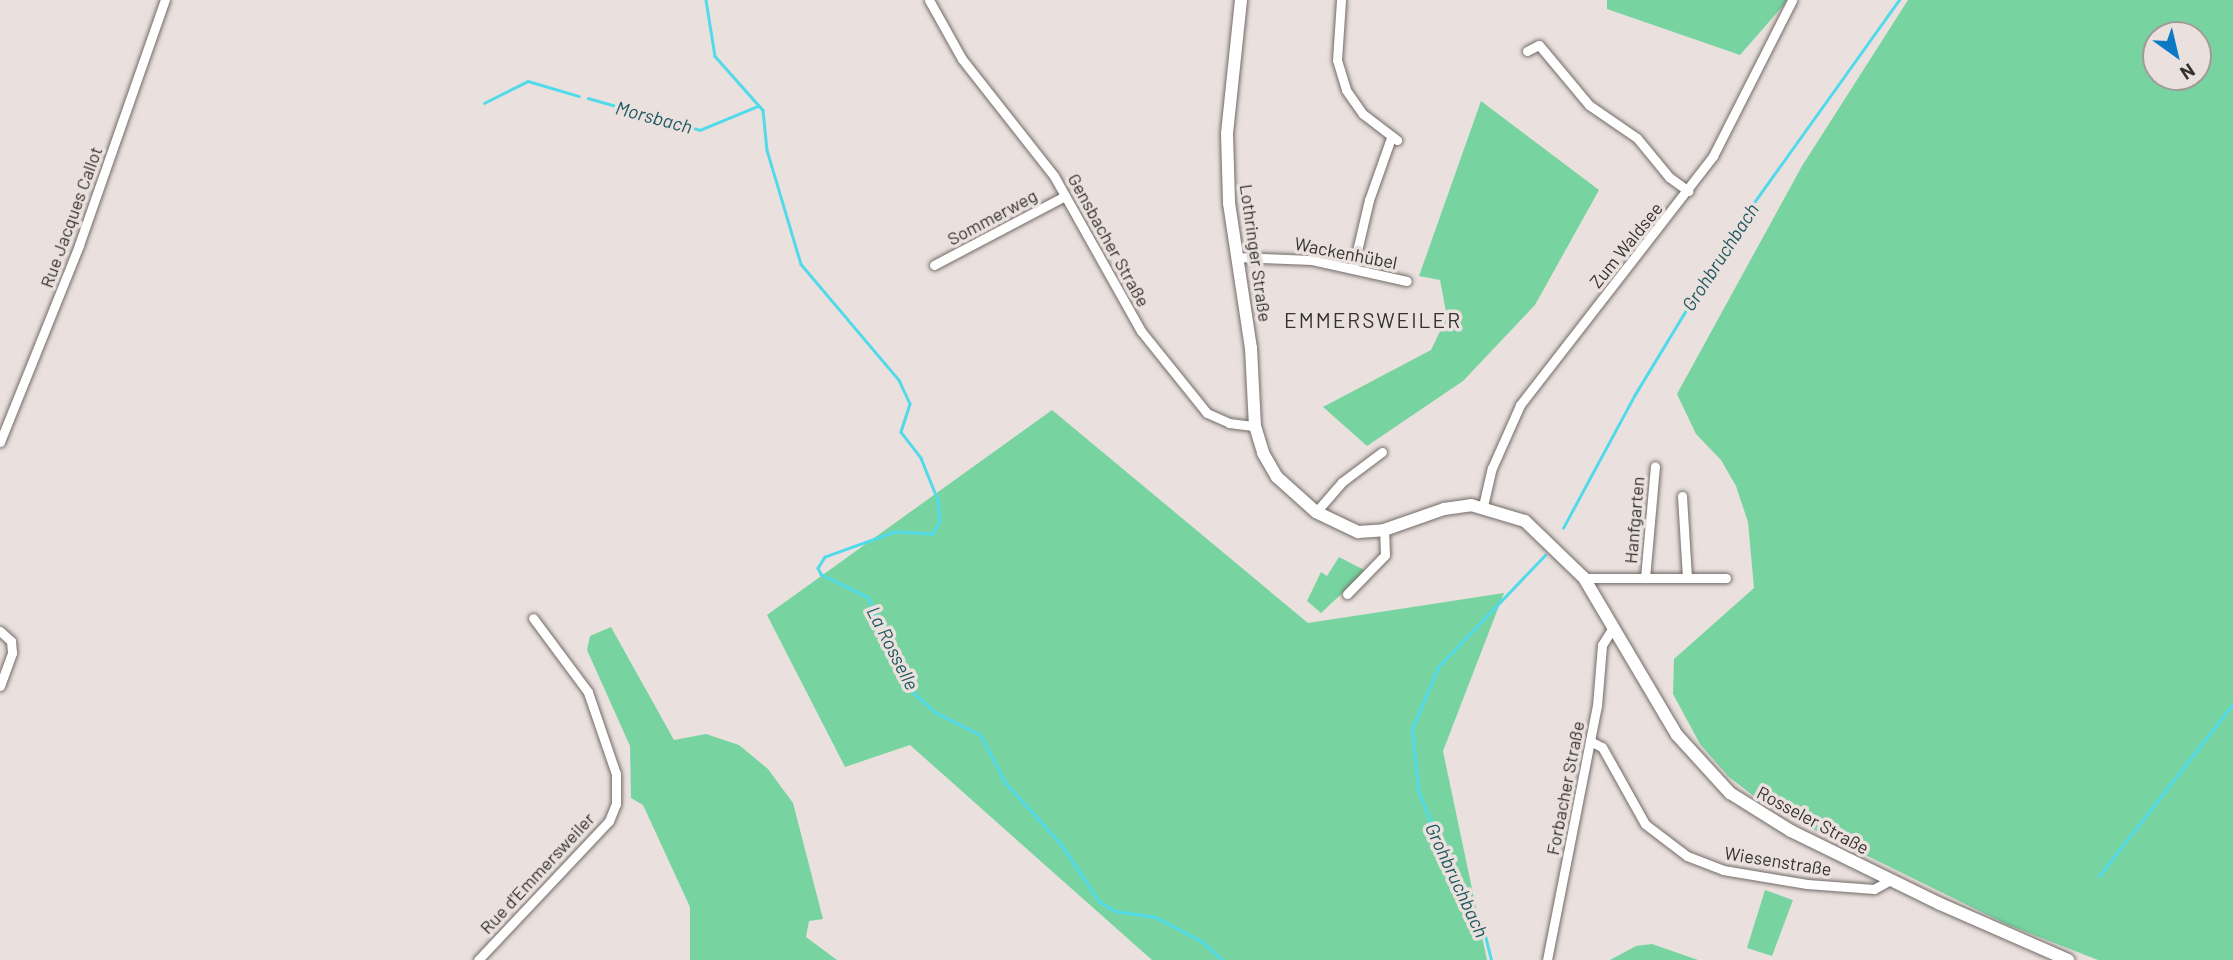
<!DOCTYPE html>
<html>
<head>
<meta charset="utf-8">
<style>
	body { margin:0 }
	#map { position:relative; width:2233px; height:960px; overflow:hidden; background:#eae1de; font-family:Barlow,sans-serif }
	div>[style] { position:absolute }
	[style*='--x'] { left:calc(var(--x)*1px); top:calc(var(--y)*1px); width:calc(var(--w)*1px); rotate:calc(var(--a)*1deg) }
	.green>* { inset:0; background:#77d4a1 }
	.stream>* { height:2.5px; margin:-1.25px; padding:0 1.25px; transform-origin:1.25px; border-radius:1.25px; background:#52daeb }
	.roads { filter:drop-shadow(0 0 2px #726b68) drop-shadow(0 0 2px #726b68) }
	.street>* { height:9px; margin:-4.5px; padding:0 4.5px; transform-origin:4.5px; border-radius:4.5px; background:#fff }
	.secondary>* { height:12px; margin:-6px; padding:0 6px; transform-origin:6px; border-radius:6px; background:#fff }
	span { translate:-50% -50%; white-space:nowrap; text-align:center; line-height:1.15; -webkit-text-stroke:7px #eae1de; paint-order:stroke }
	.street-label { font-size:18px; color:#34312f }
	.water-label { font-size:19px; color:#215960; font-style:italic }
	.quarter-label { font-size:21px; color:#34312f; letter-spacing:2px }
	.north { position:absolute; left:2142px; top:21px; width:70px; height:70px; box-sizing:border-box; background:#eae1de; border:2px solid #a19b98; border-radius:50%; rotate:146deg; font-size:19px; font-weight:700; line-height:28px; text-align:center; color:#34312f }
	.north::after { content:''; display:block; margin:auto; width:24px; height:32px; background:#0b79c3; clip-path:polygon(50% 0,100% 100%,50% 72%,0 100%) }
</style>
</head>
<body>
<div id="map">
	<div class="green">
		<div style="clip-path:polygon(1607px 0,1788px 0,1740px 55px,1607px 9px)"></div>
		<div style="clip-path:polygon(evenodd,1908px 0,2233px 0,2233px 960px,2098px 960px,2006px 924px,1768px 807px,1729px 777px,1700px 744px,1673px 694px,1674px 659px,1754px 588px,1748px 522px,1736px 486px,1721px 460px,1696px 434px,1677px 394px,1802px 166px,1908px 0,2156px 35px,2198px 35px,2198px 77px,2156px 77px,2156px 35px)"></div>
		<div style="clip-path:polygon(1481px 101px,1599px 190px,1535px 305px,1463px 381px,1367px 446px,1323px 407px,1431px 350px,1447px 317px,1440px 280px,1419px 276px)"></div>
		<div style="clip-path:polygon(1052px 410px,1308px 623px,1504px 593px,1443px 751px,1487px 960px,1152px 960px,910px 745px,845px 767px,767px 615px)"></div>
		<div style="clip-path:polygon(1339px 557px,1366px 571px,1321px 613px,1307px 601px,1321px 572px,1327px 576px)"></div>
		<div style="clip-path:polygon(611px 627px,674px 740px,706px 734px,739px 745px,768px 769px,793px 803px,823px 919px,809px 921px,806px 937px,837px 960px,690px 960px,690px 907px,643px 805px,631px 798px,630px 746px,587px 650px,590px 636px)"></div>
		<div style="clip-path:polygon(1765px 890px,1793px 900px,1772px 956px,1747px 948px)"></div>
		<div style="clip-path:polygon(1652px 944px,1698px 960px,1610px 960px,1636px 946px)"></div>
	</div>
	<div class="stream">
		<div style="--x:706;--y:0;--w:57;--a:80.9"></div>
		<div style="--x:715;--y:56;--w:72;--a:48.4"></div>
		<div style="--x:763;--y:110;--w:40;--a:84.3"></div>
		<div style="--x:767;--y:150;--w:119;--a:73.4"></div>
		<div style="--x:801;--y:264;--w:152;--a:49.8"></div>
		<div style="--x:899;--y:380;--w:26;--a:65"></div>
		<div style="--x:910;--y:404;--w:29;--a:108"></div>
		<div style="--x:901;--y:432;--w:33;--a:52"></div>
		<div style="--x:921;--y:458;--w:45;--a:68"></div>
		<div style="--x:938;--y:500;--w:21;--a:85"></div>
		<div style="--x:940;--y:521;--w:15;--a:118"></div>
		<div style="--x:933;--y:534;--w:38;--a:-177"></div>
		<div style="--x:895;--y:532;--w:74;--a:160.3"></div>
		<div style="--x:825;--y:557;--w:13;--a:122"></div>
		<div style="--x:818;--y:568;--w:7;--a:63"></div>
		<div style="--x:821;--y:574;--w:52;--a:26.1"></div>
		<div style="--x:868;--y:597;--w:105;--a:64.7"></div>
		<div style="--x:913;--y:692;--w:30;--a:42"></div>
		<div style="--x:935;--y:712;--w:51;--a:26.6"></div>
		<div style="--x:981;--y:735;--w:53;--a:62.9"></div>
		<div style="--x:1005;--y:782;--w:84;--a:47.9"></div>
		<div style="--x:1061;--y:844;--w:69;--a:56.3"></div>
		<div style="--x:1099;--y:901;--w:19;--a:32"></div>
		<div style="--x:1115;--y:911;--w:41;--a:8.3"></div>
		<div style="--x:1156;--y:917;--w:53;--a:28"></div>
		<div style="--x:1203;--y:942;--w:26;--a:43"></div>
		<div style="--x:588;--y:98;--w:116;--a:15.9"></div>
		<div style="--x:700;--y:130;--w:63;--a:-22.5"></div>
		<div style="--x:484;--y:103;--w:49;--a:-26.6"></div>
		<div style="--x:528;--y:81;--w:53;--a:16.4"></div>
		<div style="--x:1563;--y:528;--w:150;--a:-61.7"></div>
		<div style="--x:1634;--y:396;--w:195;--a:-58.8"></div>
		<div style="--x:1735;--y:229;--w:282;--a:-54.4"></div>
		<div style="--x:2099;--y:876;--w:218;--a:-52.1"></div>
		<div style="--x:1491;--y:960;--w:34;--a:-104"></div>
		<div style="--x:1483;--y:927;--w:68;--a:-120"></div>
		<div style="--x:1449;--y:868;--w:84;--a:-111.7"></div>
		<div style="--x:1418;--y:790;--w:61;--a:-95.6"></div>
		<div style="--x:1412;--y:729;--w:67;--a:-67.2"></div>
		<div style="--x:1438;--y:667;--w:155;--a:-46.3"></div>
	</div>
	<div class="roads">
		<div class="street">
			<div style="--x:929;--y:0;--w:68;--a:60.8"></div>
			<div style="--x:962;--y:59;--w:149;--a:51.8"></div>
			<div style="--x:1054;--y:176;--w:178;--a:60.7"></div>
			<div style="--x:1141;--y:331;--w:105;--a:51.2"></div>
			<div style="--x:1207;--y:413;--w:24;--a:24"></div>
			<div style="--x:1229;--y:423;--w:26;--a:7"></div>
			<div style="--x:1341;--y:0;--w:60;--a:93.8"></div>
			<div style="--x:1337;--y:60;--w:31;--a:73"></div>
			<div style="--x:1346;--y:90;--w:29;--a:55"></div>
			<div style="--x:1363;--y:114;--w:43;--a:37.4"></div>
			<div style="--x:1527;--y:51;--w:13;--a:-27"></div>
			<div style="--x:1539;--y:45;--w:78;--a:50.2"></div>
			<div style="--x:1589;--y:105;--w:58;--a:34.5"></div>
			<div style="--x:1637;--y:138;--w:50;--a:50.6"></div>
			<div style="--x:1669;--y:177;--w:24;--a:36"></div>
			<div style="--x:1236;--y:257;--w:76;--a:2.3"></div>
			<div style="--x:1312;--y:260;--w:97;--a:12.5"></div>
			<div style="--x:934;--y:265;--w:148;--a:-27.8"></div>
			<div style="--x:1353;--y:268;--w:70;--a:-76.8"></div>
			<div style="--x:1369;--y:200;--w:66;--a:-70.5"></div>
			<div style="--x:0;--y:442;--w:212;--a:-68.1"></div>
			<div style="--x:79;--y:245;--w:260;--a:-70.7"></div>
			<div style="--x:1682;--y:496;--w:82;--a:86.5"></div>
			<div style="--x:1483;--y:506;--w:39;--a:-77"></div>
			<div style="--x:1492;--y:468;--w:69;--a:-66"></div>
			<div style="--x:1520;--y:405;--w:315;--a:-52.2"></div>
			<div style="--x:1713;--y:156;--w:175;--a:-63.1"></div>
			<div style="--x:1316;--y:512;--w:40;--a:-49"></div>
			<div style="--x:1342;--y:482;--w:50;--a:-36.9"></div>
			<div style="--x:1584;--y:578;--w:142;--a:0"></div>
			<div style="--x:1645;--y:578;--w:112;--a:-84.9"></div>
			<div style="--x:1347;--y:594;--w:54;--a:-45.7"></div>
			<div style="--x:1385;--y:555;--w:25;--a:-92"></div>
			<div style="--x:0;--y:631;--w:15;--a:42"></div>
			<div style="--x:11;--y:641;--w:12;--a:85"></div>
			<div style="--x:12;--y:653;--w:35;--a:110"></div>
			<div style="--x:1590;--y:741;--w:13;--a:27"></div>
			<div style="--x:1602;--y:747;--w:88;--a:60.8"></div>
			<div style="--x:1645;--y:824;--w:53;--a:37.3"></div>
			<div style="--x:1687;--y:856;--w:39;--a:21"></div>
			<div style="--x:1723;--y:870;--w:85;--a:9.5"></div>
			<div style="--x:1807;--y:884;--w:67;--a:4.3"></div>
			<div style="--x:1874;--y:889;--w:18;--a:-29"></div>
			<div style="--x:478;--y:960;--w:191;--a:-46.7"></div>
			<div style="--x:609;--y:821;--w:18;--a:-68"></div>
			<div style="--x:616;--y:804;--w:30;--a:-90"></div>
			<div style="--x:616;--y:774;--w:87;--a:-108.9"></div>
			<div style="--x:588;--y:692;--w:92;--a:-126.6"></div>
			<div style="--x:1547;--y:960;--w:259;--a:-78.9"></div>
			<div style="--x:1597;--y:706;--w:61;--a:-85.3"></div>
			<div style="--x:1602;--y:645;--w:22;--a:-58"></div>
		</div>
		<div class="secondary">
			<div style="--x:1241;--y:0;--w:135;--a:96"></div>
			<div style="--x:1227;--y:134;--w:69;--a:88.3"></div>
			<div style="--x:1229;--y:203;--w:147;--a:81.4"></div>
			<div style="--x:1251;--y:348;--w:78;--a:87.1"></div>
			<div style="--x:1255;--y:426;--w:28;--a:73"></div>
			<div style="--x:1263;--y:453;--w:28;--a:60"></div>
			<div style="--x:1277;--y:477;--w:52;--a:41.9"></div>
			<div style="--x:1316;--y:512;--w:47;--a:25.5"></div>
			<div style="--x:1358;--y:532;--w:26;--a:-4"></div>
			<div style="--x:1384;--y:530;--w:64;--a:-19.3"></div>
			<div style="--x:1444;--y:509;--w:27;--a:-8"></div>
			<div style="--x:1471;--y:505;--w:56;--a:16.5"></div>
			<div style="--x:1525;--y:521;--w:82;--a:44"></div>
			<div style="--x:1584;--y:578;--w:182;--a:59.4"></div>
			<div style="--x:1677;--y:735;--w:79;--a:47.6"></div>
			<div style="--x:1730;--y:793;--w:72;--a:31.9"></div>
			<div style="--x:1791;--y:831;--w:166;--a:26.1"></div>
			<div style="--x:1940;--y:904;--w:140;--a:23.6"></div>
		</div>
	</div>
	<div class="street-label">
		<span style="left:71px;top:217px;rotate:-70deg">Rue Jacques Callot</span>
		<span style="left:992px;top:217px;rotate:-28deg">Sommerweg</span>
		<span style="left:1109px;top:240px;rotate:61deg">Gensbacher Straße</span>
		<span style="left:1626px;top:245px;rotate:-51deg">Zum Waldsee</span>
		<span style="left:1256px;top:253px;rotate:82deg">Lothringer Straße</span>
		<span style="left:1346px;top:253px;rotate:11deg">Wackenhübel</span>
		<span style="left:1634px;top:520px;rotate:-85deg">Hanfgarten</span>
		<span style="left:1565px;top:788px;rotate:-79deg">Forbacher Straße</span>
		<span style="left:1813px;top:820px;rotate:28deg">Rosseler Straße</span>
		<span style="left:1778px;top:861px;rotate:9deg">Wiesenstraße</span>
		<span style="left:537px;top:873px;rotate:-47deg">Rue d'Emmersweiler</span>
	</div>
	<div class="water-label">
		<span style="left:654px;top:117px;rotate:15deg">Morsbach</span>
		<span style="left:1720px;top:257px;rotate:-57deg">Grohbruchbach</span>
		<span style="left:893px;top:648px;rotate:63deg">La Rosselle</span>
		<span style="left:1457px;top:880px;rotate:65deg">Grohbruchbach</span>
	</div>
	<div class="quarter-label">
		<span style="left:1373px;top:320px">EMMERSWEILER</span>
	</div>
	<div class="north">N</div>
</div>
</body>
</html>
